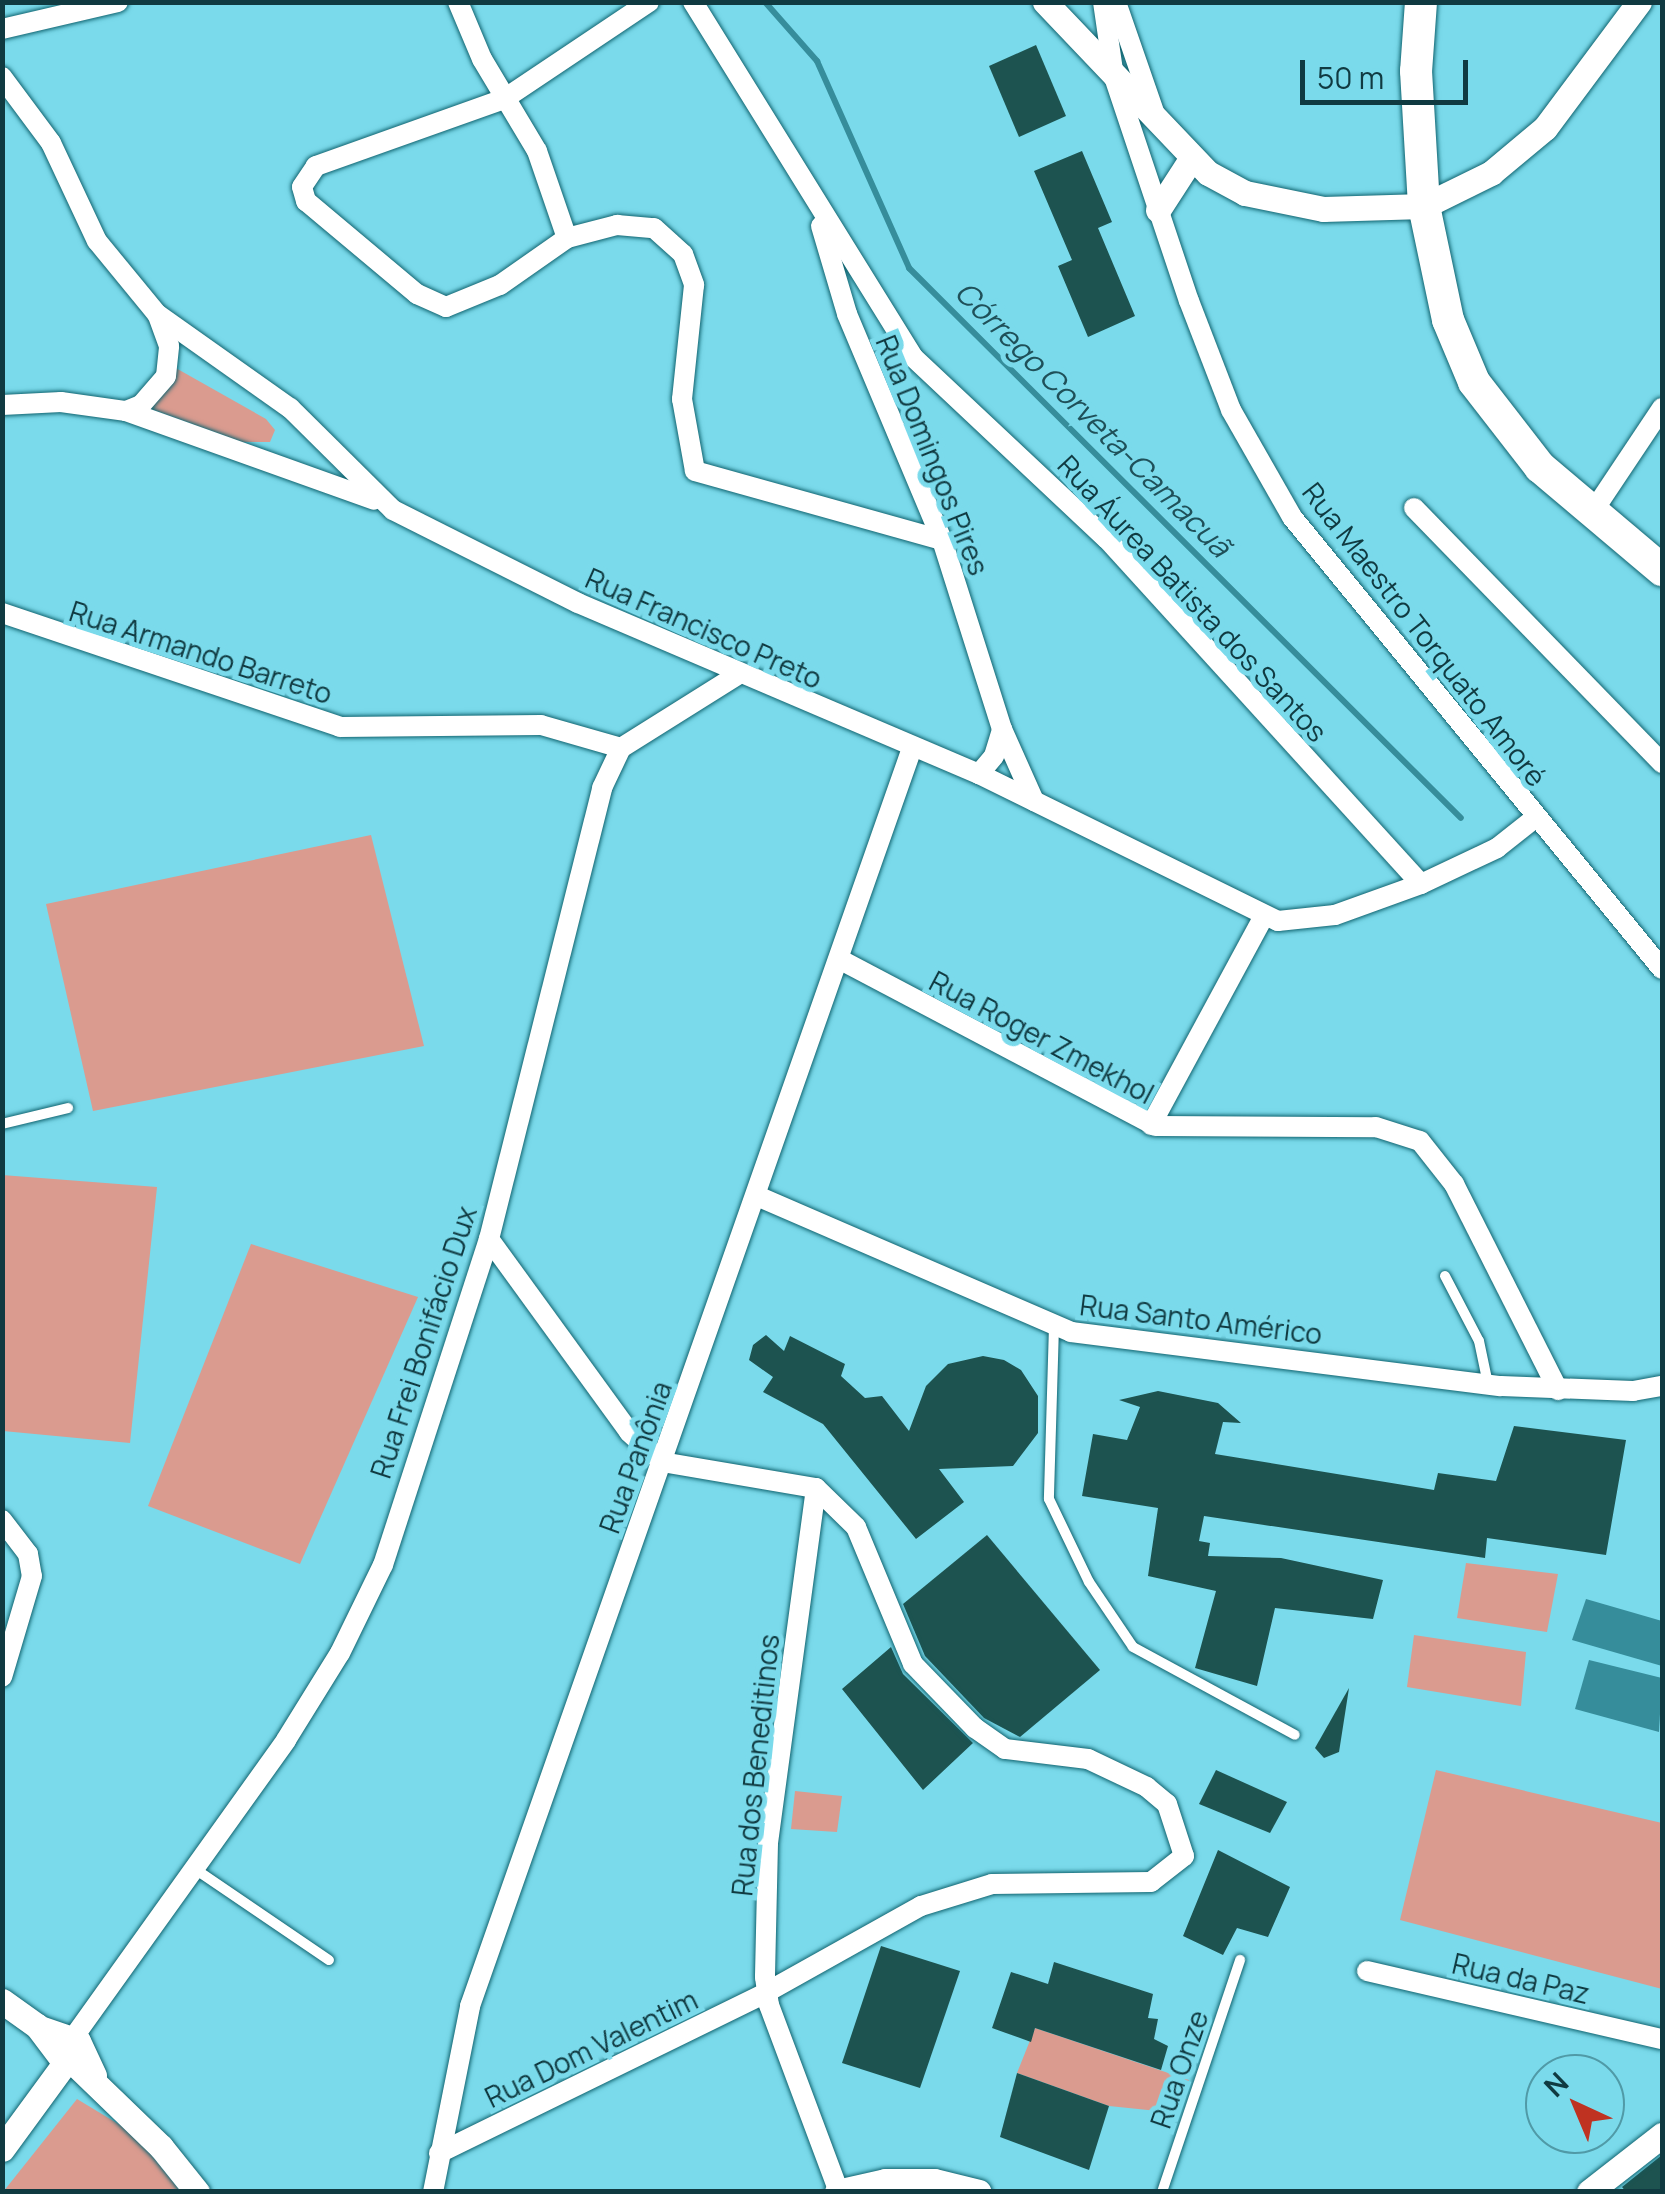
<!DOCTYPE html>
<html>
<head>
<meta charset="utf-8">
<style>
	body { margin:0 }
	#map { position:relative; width:1665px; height:2194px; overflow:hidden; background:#7adaeb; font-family:Manrope,sans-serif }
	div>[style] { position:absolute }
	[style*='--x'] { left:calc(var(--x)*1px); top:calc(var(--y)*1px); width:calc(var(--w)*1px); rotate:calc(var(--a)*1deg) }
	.green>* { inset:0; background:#da9b8f }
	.water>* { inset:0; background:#368d9b }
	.stream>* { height:6px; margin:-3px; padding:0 3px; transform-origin:3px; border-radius:3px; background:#368d9b }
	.building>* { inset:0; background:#1d5350 }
	.roads { filter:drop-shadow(0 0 2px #116470) drop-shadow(0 0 2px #116470) }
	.service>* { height:10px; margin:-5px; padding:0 5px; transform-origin:5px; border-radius:5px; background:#fff }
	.minor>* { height:20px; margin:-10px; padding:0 10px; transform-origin:10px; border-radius:10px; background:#fff }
	.tertiary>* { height:25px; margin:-12.5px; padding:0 12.5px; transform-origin:12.5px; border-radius:12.5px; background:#fff }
	.primary>* { height:32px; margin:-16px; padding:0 16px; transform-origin:16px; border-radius:16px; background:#fff }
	span { translate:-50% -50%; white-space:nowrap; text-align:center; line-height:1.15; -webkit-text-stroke:10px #7adaeb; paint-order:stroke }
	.street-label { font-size:28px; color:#103a41 }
	.water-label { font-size:30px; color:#1f5059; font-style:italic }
	.frame { position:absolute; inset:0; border:5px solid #103a41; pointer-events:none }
	.north { position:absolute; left:1525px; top:2054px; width:100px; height:100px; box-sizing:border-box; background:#7adaeb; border:2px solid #509aa7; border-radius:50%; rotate:316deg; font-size:28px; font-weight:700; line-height:40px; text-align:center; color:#103a41 }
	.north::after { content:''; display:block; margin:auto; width:35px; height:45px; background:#bf3221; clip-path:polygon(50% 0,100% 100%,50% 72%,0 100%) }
	.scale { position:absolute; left:1300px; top:60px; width:168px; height:45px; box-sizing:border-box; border:5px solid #103a41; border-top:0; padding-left:12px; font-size:30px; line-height:35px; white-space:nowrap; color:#103a41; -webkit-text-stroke:8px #7adaeb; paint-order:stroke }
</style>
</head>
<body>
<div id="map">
	<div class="green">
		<div style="clip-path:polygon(174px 367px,266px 419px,275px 430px,270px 442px,242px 442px,146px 407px)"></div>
		<div style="clip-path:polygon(371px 835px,424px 1046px,93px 1111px,46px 904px)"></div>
		<div style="clip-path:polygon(2px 1175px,157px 1187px,130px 1443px,3px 1431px)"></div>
		<div style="clip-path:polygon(251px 1244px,418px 1297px,300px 1564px,148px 1506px)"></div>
		<div style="clip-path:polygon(1466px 1563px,1558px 1574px,1547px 1632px,1457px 1618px)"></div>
		<div style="clip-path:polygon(1414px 1635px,1526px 1652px,1521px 1706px,1407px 1687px)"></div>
		<div style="clip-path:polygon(1436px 1770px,1662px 1823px,1662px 1989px,1400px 1920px)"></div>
		<div style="clip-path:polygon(795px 1791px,842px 1796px,837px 1832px,791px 1829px)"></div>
		<div style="clip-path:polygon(1035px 2028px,1189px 2080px,1177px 2113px,1109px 2106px,1017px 2073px)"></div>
		<div style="clip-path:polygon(77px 2099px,135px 2134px,181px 2192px,3px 2192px)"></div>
	</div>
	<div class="water">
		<div style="clip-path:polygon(1586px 1599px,1662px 1621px,1662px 1666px,1572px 1640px)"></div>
		<div style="clip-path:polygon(1589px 1660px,1662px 1678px,1659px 1732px,1575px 1709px)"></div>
	</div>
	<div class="stream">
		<div style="--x:765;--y:2;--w:79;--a:48.6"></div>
		<div style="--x:817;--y:61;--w:227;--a:66"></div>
		<div style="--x:909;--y:268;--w:779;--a:44.9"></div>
	</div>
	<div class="building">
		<div style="clip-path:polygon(1036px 45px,1066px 116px,1019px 137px,989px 66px)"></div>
		<div style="clip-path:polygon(1082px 151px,1112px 222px,1098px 228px,1135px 316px,1088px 337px,1058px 266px,1072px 260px,1034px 171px)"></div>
		<div style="clip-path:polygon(766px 1335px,784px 1351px,790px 1336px,845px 1364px,841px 1376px,865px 1398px,882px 1396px,909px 1431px,926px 1386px,948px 1364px,983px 1356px,1004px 1360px,1021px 1370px,1038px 1396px,1038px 1433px,1013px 1466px,939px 1469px,964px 1502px,916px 1539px,823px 1424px,763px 1392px,773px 1377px,749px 1360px,753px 1345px)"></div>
		<div style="clip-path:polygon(1158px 1391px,1218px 1403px,1241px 1423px,1223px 1422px,1215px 1454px,1434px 1490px,1438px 1473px,1496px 1481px,1514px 1426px,1626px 1440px,1606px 1555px,1487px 1538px,1485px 1558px,1204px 1516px,1199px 1541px,1210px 1543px,1208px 1556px,1281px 1558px,1383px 1580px,1373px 1619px,1275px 1608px,1257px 1686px,1195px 1668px,1216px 1591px,1148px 1576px,1158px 1508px,1082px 1496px,1093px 1434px,1127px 1440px,1140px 1407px,1119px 1400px)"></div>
		<div style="clip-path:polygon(987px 1535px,1100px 1670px,1020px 1737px,984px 1718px,925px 1656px,903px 1604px)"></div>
		<div style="clip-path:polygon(891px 1647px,903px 1674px,973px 1743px,923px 1790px,842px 1689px)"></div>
		<div style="clip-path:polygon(1349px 1688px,1339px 1752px,1324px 1758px,1315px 1748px)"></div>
		<div style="clip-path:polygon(1216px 1770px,1287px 1802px,1270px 1833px,1199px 1804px)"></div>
		<div style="clip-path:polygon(1218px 1850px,1290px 1887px,1268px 1937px,1237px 1928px,1223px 1955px,1183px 1936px)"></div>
		<div style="clip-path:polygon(881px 1946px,960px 1971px,920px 2088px,842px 2063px)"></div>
		<div style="clip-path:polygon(1054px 1962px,1153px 1994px,1148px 2018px,1158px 2019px,1154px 2039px,1168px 2046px,1161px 2070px,1035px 2028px,1031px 2042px,992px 2028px,1011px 1972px,1048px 1984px)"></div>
		<div style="clip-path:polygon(1017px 2073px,1109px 2106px,1089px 2170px,1000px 2137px)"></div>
		<div style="clip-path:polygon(1662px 2155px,1662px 2192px,1626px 2192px,1622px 2187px)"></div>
	</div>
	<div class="roads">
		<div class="service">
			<div style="--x:2;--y:1124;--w:68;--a:-13.6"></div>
			<div style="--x:1445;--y:1276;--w:73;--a:62.4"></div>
			<div style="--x:1479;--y:1341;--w:44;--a:78.2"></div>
			<div style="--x:1054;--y:1326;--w:173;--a:91.7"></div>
			<div style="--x:1049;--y:1499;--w:92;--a:64.3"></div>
			<div style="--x:1089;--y:1582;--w:78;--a:55.9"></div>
			<div style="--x:1133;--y:1647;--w:184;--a:28.5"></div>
			<div style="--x:195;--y:1869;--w:162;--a:34.2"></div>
			<div style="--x:1162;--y:2192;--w:245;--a:-71.4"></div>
		</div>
		<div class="minor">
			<div style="--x:458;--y:2;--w:62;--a:67.2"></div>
			<div style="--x:482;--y:59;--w:107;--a:59.1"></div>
			<div style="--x:537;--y:151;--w:92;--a:71"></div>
			<div style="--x:649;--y:2;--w:174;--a:146.2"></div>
			<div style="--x:504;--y:99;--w:200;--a:160.4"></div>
			<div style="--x:316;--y:166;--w:25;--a:124"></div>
			<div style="--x:302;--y:187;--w:15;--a:74"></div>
			<div style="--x:306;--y:201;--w:145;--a:40"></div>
			<div style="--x:417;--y:294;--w:32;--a:24"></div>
			<div style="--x:446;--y:307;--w:58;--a:-22.2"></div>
			<div style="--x:500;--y:285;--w:82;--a:-35"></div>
			<div style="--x:567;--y:238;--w:52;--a:-14.6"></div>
			<div style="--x:617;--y:225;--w:37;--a:5"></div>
			<div style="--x:654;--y:228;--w:39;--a:42"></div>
			<div style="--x:683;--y:254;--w:33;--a:70"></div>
			<div style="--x:694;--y:285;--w:115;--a:96"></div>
			<div style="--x:682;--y:399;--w:73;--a:79.8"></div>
			<div style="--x:695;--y:471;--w:256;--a:15.6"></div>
			<div style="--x:693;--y:2;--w:418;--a:58.2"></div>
			<div style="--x:913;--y:357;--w:266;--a:43.2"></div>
			<div style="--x:1107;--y:539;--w:466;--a:47.7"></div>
			<div style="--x:1103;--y:2;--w:76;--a:81.7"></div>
			<div style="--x:1114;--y:77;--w:236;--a:71.5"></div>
			<div style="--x:1189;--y:301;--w:117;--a:68.9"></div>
			<div style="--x:1231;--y:410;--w:123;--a:60.3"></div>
			<div style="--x:1292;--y:517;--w:584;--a:50.7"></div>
			<div style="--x:1116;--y:2;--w:116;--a:70.9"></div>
			<div style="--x:2;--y:29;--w:119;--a:-13.1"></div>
			<div style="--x:2;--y:77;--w:82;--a:53.4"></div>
			<div style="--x:51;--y:143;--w:108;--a:64.9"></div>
			<div style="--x:97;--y:241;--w:94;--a:50.6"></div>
			<div style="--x:157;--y:314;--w:163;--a:35.3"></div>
			<div style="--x:290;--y:408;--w:145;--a:44.7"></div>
			<div style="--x:393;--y:510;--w:207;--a:26.7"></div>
			<div style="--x:578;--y:603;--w:436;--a:23.1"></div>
			<div style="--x:979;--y:774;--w:333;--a:26.2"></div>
			<div style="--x:1278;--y:921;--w:57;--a:-6"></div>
			<div style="--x:1335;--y:915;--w:91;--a:-19.8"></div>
			<div style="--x:1421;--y:884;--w:84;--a:-25.3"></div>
			<div style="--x:1497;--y:848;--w:48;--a:-38.3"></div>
			<div style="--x:821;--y:226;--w:92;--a:73.5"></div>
			<div style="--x:847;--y:314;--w:245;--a:67.2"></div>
			<div style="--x:942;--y:540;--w:198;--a:72.4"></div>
			<div style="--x:1002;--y:729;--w:79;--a:66"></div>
			<div style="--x:2;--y:405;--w:59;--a:-2.9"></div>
			<div style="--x:61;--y:402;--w:66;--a:7.9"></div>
			<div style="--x:126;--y:411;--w:263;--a:19.7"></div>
			<div style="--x:126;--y:411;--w:16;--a:-22"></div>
			<div style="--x:141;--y:405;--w:38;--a:-49"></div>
			<div style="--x:166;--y:376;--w:30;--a:-84"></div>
			<div style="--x:169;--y:346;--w:33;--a:-110"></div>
			<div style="--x:1414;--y:508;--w:356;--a:45.8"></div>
			<div style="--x:1590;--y:516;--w:130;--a:-56.3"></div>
			<div style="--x:2;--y:613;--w:357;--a:18.6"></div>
			<div style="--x:340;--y:727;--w:201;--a:-0.6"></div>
			<div style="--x:541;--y:725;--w:83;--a:16"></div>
			<div style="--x:979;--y:774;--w:23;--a:-50"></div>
			<div style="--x:994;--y:756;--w:28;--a:-73"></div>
			<div style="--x:839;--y:959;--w:358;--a:27.8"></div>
			<div style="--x:1156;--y:1126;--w:220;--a:0.3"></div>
			<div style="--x:1376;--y:1127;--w:46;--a:17.7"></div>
			<div style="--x:1420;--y:1141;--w:55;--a:51.7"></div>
			<div style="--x:1454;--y:1184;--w:231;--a:63.2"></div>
			<div style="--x:1151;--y:1125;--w:238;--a:-61.6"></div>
			<div style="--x:757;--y:1196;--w:342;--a:23.4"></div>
			<div style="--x:1071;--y:1332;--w:433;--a:7.2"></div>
			<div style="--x:1501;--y:1386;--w:132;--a:2.2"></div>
			<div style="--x:1633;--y:1391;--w:29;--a:-10"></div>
			<div style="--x:489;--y:1239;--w:238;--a:54"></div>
			<div style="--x:629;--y:1432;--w:45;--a:42.3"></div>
			<div style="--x:662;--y:1462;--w:156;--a:9.6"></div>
			<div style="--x:816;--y:1488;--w:358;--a:97.7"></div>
			<div style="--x:768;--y:1843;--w:134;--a:91.3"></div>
			<div style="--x:765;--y:1977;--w:28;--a:82"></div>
			<div style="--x:769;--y:2005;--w:200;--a:69.5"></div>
			<div style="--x:2;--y:1520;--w:43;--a:52.6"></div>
			<div style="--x:28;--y:1554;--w:22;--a:80"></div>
			<div style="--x:32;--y:1576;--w:105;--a:106.5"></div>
			<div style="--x:1367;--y:1971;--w:303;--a:13"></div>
			<div style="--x:73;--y:2038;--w:366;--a:-54.4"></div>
			<div style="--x:286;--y:1740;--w:102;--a:-58.2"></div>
			<div style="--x:340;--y:1653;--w:98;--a:-64"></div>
			<div style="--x:383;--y:1565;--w:343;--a:-72"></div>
			<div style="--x:489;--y:1239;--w:465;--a:-75.9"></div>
			<div style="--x:602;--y:788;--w:44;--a:-64.6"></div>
			<div style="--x:621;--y:748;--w:136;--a:-32.1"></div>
			<div style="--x:439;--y:2153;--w:365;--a:-26.1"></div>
			<div style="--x:767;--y:1992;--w:176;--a:-29.2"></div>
			<div style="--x:921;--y:1906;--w:74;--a:-17.2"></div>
			<div style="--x:992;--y:1884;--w:159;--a:-0.7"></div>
			<div style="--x:1151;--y:1882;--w:42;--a:-38.2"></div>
			<div style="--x:1184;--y:1856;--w:55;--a:-108.1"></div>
			<div style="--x:1167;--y:1804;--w:26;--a:-140"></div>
			<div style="--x:1147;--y:1787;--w:65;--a:-154.6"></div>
			<div style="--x:1088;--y:1759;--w:84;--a:-173.1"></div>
			<div style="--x:1005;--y:1749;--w:37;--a:-145"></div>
			<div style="--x:975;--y:1728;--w:89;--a:-134.1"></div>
			<div style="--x:913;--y:1664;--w:148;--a:-112.6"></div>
			<div style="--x:856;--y:1527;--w:56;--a:-135.7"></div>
			<div style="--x:433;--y:2192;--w:190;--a:-78.7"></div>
			<div style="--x:470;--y:2006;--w:1333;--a:-70.64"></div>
		</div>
		<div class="tertiary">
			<div style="--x:1045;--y:2;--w:236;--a:46.4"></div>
			<div style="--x:1208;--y:173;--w:42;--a:28.4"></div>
			<div style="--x:1245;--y:193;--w:80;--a:11.6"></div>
			<div style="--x:1323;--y:209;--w:101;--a:-1.7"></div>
			<div style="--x:1424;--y:206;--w:75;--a:-26.2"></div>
			<div style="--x:1491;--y:173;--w:70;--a:-39.8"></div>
			<div style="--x:1545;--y:128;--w:157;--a:-53.3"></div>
			<div style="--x:1158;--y:210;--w:61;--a:-57.1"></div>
			<div style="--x:2;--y:2001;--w:43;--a:35.5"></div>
			<div style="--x:37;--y:2026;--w:46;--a:52.9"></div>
			<div style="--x:40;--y:2028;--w:40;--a:18.9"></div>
			<div style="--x:78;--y:2041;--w:38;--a:65"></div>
			<div style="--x:74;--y:2063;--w:121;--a:44"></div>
			<div style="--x:161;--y:2147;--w:58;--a:51.3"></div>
			<div style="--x:2;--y:2149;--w:107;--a:-53.8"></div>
			<div style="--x:837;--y:2192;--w:49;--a:-12.9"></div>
			<div style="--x:885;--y:2181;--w:49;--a:0"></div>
			<div style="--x:934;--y:2181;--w:46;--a:13.7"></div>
			<div style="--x:1589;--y:2192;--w:93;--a:-38"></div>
		</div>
		<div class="primary">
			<div style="--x:1421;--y:2;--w:69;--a:94.1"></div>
			<div style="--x:1416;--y:71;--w:135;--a:86.6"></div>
			<div style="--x:1424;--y:206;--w:116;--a:78.1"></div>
			<div style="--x:1448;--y:320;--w:67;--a:67.2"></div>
			<div style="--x:1474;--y:382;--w:108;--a:52.2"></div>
			<div style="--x:1540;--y:467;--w:160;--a:40.2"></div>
		</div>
	</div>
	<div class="street-label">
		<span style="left:933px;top:455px;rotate:68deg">Rua Domingos Pires</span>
		<span style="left:1193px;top:598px;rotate:47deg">Rua Áurea Batista dos Santos</span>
		<span style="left:704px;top:628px;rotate:24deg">Rua Francisco Preto</span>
		<span style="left:1425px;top:634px;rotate:52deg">Rua Maestro Torquato Amoré</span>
		<span style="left:201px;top:652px;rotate:18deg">Rua Armando Barreto</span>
		<span style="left:1042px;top:1037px;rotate:28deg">Rua Roger Zmekhol</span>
		<span style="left:1201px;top:1319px;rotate:7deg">Rua Santo Américo</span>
		<span style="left:423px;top:1342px;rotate:-72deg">Rua Frei Bonifácio Dux</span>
		<span style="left:635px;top:1457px;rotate:-70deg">Rua Panônia</span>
		<span style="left:755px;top:1765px;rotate:-84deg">Rua dos Beneditinos</span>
		<span style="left:1521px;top:1978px;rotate:13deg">Rua da Paz</span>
		<span style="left:591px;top:2048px;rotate:-26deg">Rua Dom Valentim</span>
		<span style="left:1179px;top:2069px;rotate:-71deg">Rua Onze</span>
	</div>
	<div class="water-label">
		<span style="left:1093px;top:419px;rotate:45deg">Córrego Corveta-Camacuã</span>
	</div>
	<div class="frame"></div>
	<div class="north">N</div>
	<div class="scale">50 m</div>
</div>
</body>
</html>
